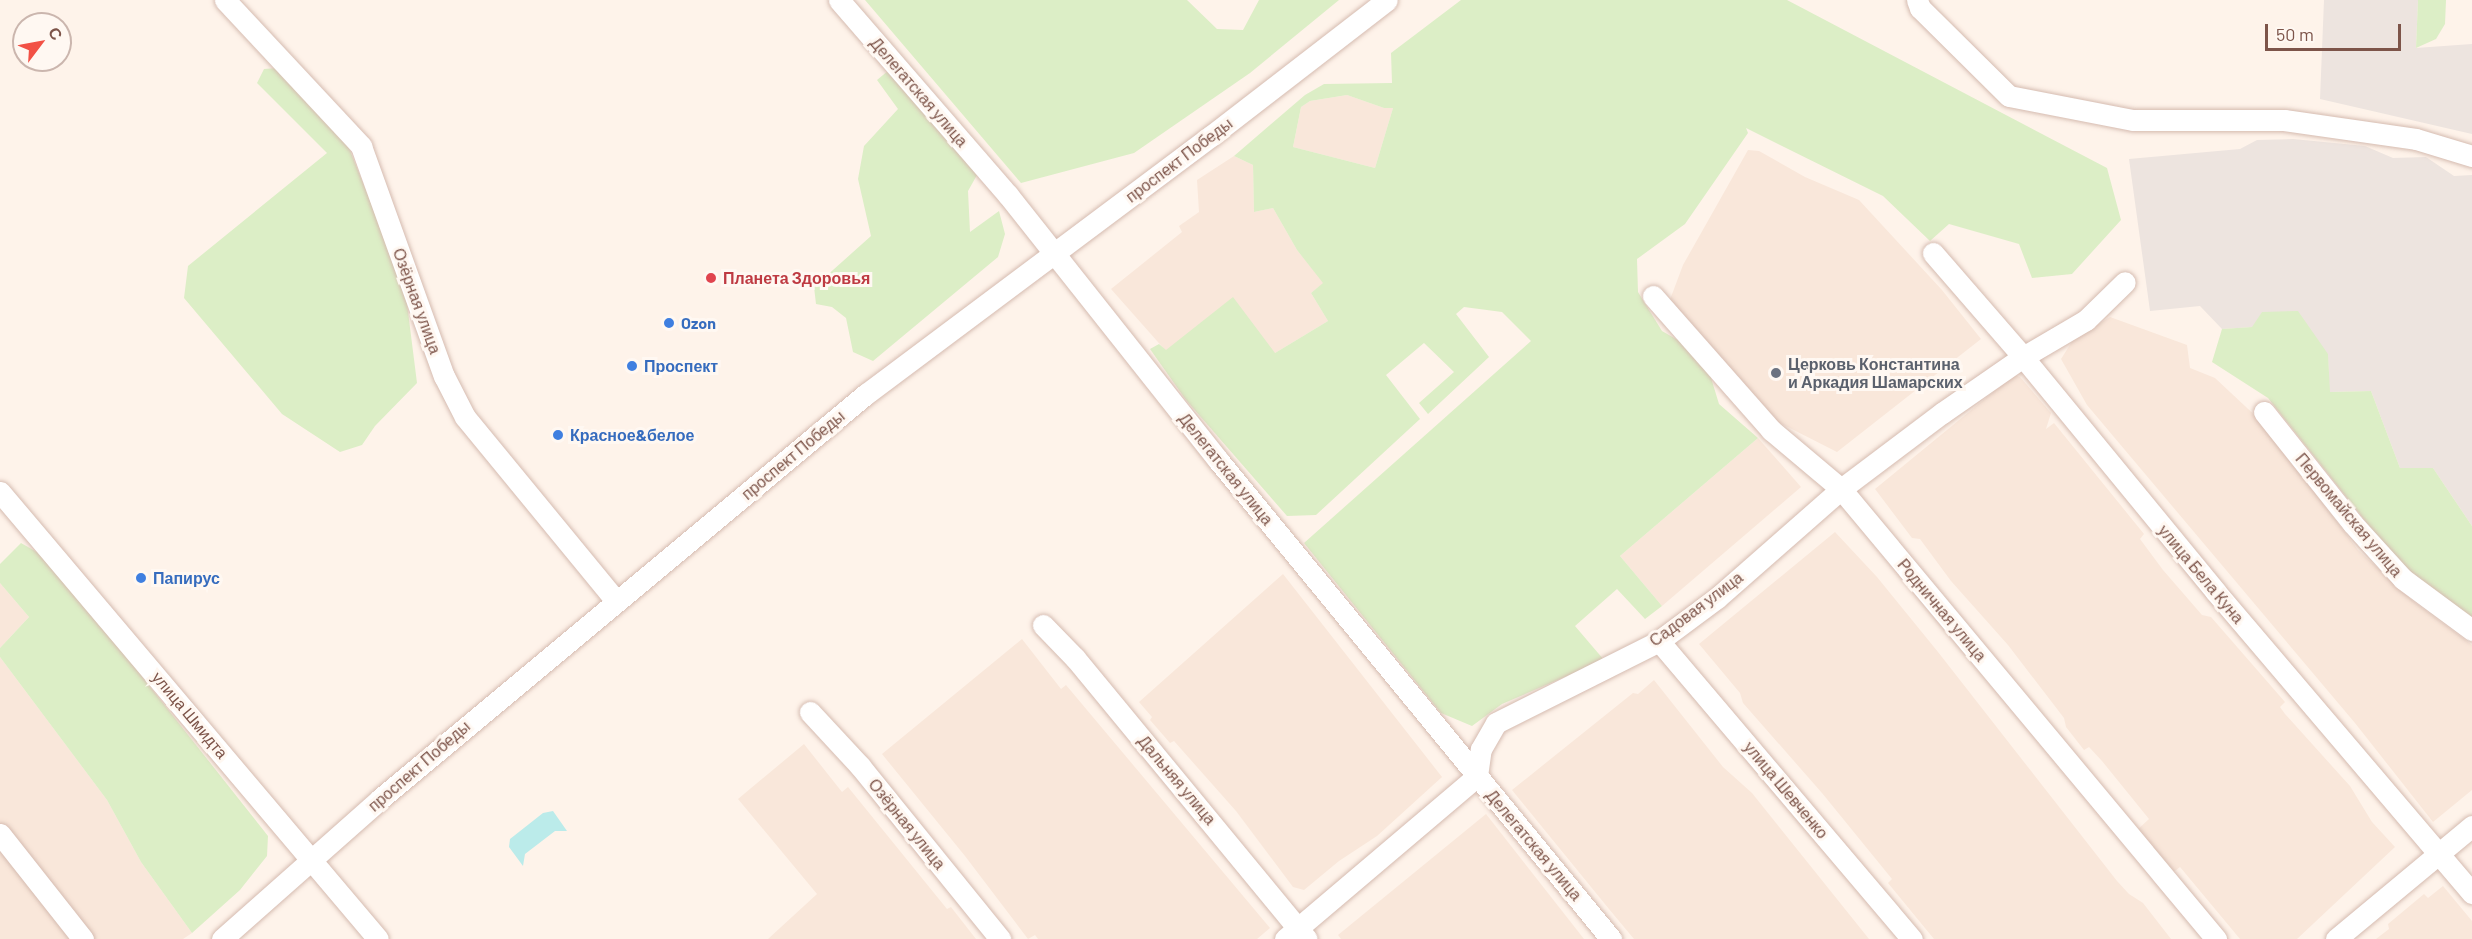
<!DOCTYPE html>
<html>
<head>
<meta charset="utf-8">
<style>
	body { margin:0 }
	#map { position:relative; width:2472px; height:939px; overflow:hidden; background:#fef3ea; font-family:Barlow,sans-serif }
	div>[style] { position:absolute }
	[style*='--x'] { left:calc(var(--x)*1px); top:calc(var(--y)*1px); width:calc(var(--w)*1px); rotate:calc(var(--a)*1deg) }
	.residential>* { inset:0; background:#f9e7da }
	.industrial>* { inset:0; background:#ede4df }
	.green>* { inset:0; background:#dceec6 }
	.water>* { inset:0; background:#bbebea }
	.roads { filter:drop-shadow(0 0 2px #d5bbb0) drop-shadow(0 0 2px #d5bbb0) }
	.minor>* { height:21px; margin:-10.5px; padding:0 10.5px; transform-origin:10.5px; border-radius:10.5px; background:#fff }
	.dots>* { width:16px; height:16px; translate:-50% -50%; box-sizing:border-box; border:3px solid #fff8f2; border-radius:50% }
	span { translate:-50% -50%; white-space:nowrap; text-align:center; line-height:1.15; -webkit-text-stroke:6px #fff8f2; paint-order:stroke }
	.street-label { font-size:16px; color:#7d5449 }
	.health-label { font-size:16px; color:#be3a42; font-weight:700 }
	.left { translate:0 -50%; text-align:left }
	.shop-label { font-size:16px; color:#366cbe; font-weight:700 }
	.worship-label { font-size:16px; color:#5b616d; font-weight:700 }
	.north { position:absolute; left:12px; top:12px; width:60px; height:60px; box-sizing:border-box; background:#fff8f2; border:2px solid #cbb6ae; border-radius:50%; rotate:58deg; font-size:16px; font-weight:700; line-height:24px; text-align:center; color:#7d5449 }
	.north::after { content:''; display:block; margin:auto; width:21px; height:27px; background:#f25145; clip-path:polygon(50% 0,100% 100%,50% 72%,0 100%) }
	.scale { position:absolute; left:2265px; top:24px; width:136px; height:27px; box-sizing:border-box; border:3px solid #7d5449; border-top:0; padding-left:8px; font-size:18px; line-height:21px; white-space:nowrap; color:#7d5449; -webkit-text-stroke:4px #fff8f2; paint-order:stroke }
</style>
</head>
<body>
<div id="map">
	<div class="residential">
		<div style="clip-path:polygon(1347px 95px,1384px 108px,1393px 108px,1375px 168px,1293px 147px,1301px 107px,1310px 101px)"></div>
		<div style="clip-path:polygon(1748px 150px,1759px 151px,1805px 177px,1859px 200px,1942px 290px,1981px 339px,1837px 452px,1770px 418px,1668px 305px,1683px 265px)"></div>
		<div style="clip-path:polygon(1234px 156px,1253px 165px,1254px 212px,1273px 208px,1297px 250px,1324px 283px,1311px 293px,1328px 321px,1275px 353px,1165px 350px,1111px 289px,1182px 232px,1179px 226px,1199px 212px,1197px 180px)"></div>
		<div style="clip-path:polygon(2110px 317px,2187px 345px,2190px 368px,2215px 378px,2261px 421px,2358px 550px,2414px 602px,2472px 645px,2472px 790px,2433px 822px,2355px 723px,2087px 405px,2061px 359px,2073px 340px)"></div>
		<div style="clip-path:polygon(2014px 375px,2020px 377px,2051px 413px,2046px 429px,2054px 423px,2144px 534px,2140px 539px,2163px 570px,2202px 615px,2211px 617px,2285px 702px,2280px 707px,2285px 714px,2350px 786px,2372px 822px,2395px 847px,2297px 939px,2240px 939px,2180px 867px,2171px 874px,2136px 831px,2149px 819px,2102px 761px,2089px 747px,2084px 750px,2066px 727px,2064px 718px,2008px 645px,1951px 581px,1920px 539px,1912px 538px,1875px 489px)"></div>
		<div style="clip-path:polygon(1758px 438px,1801px 487px,1662px 606px,1620px 556px)"></div>
		<div style="clip-path:polygon(1835px 532px,1877px 577px,1938px 652px,2117px 881px,2129px 894px,2143px 903px,2171px 939px,1934px 939px,1888px 883px,1892px 879px,1822px 793px,1743px 703px,1740px 693px,1699px 644px)"></div>
		<div style="clip-path:polygon(1283px 574px,1442px 777px,1377px 836px,1339px 861px,1304px 890px,1293px 887px,1236px 811px,1174px 741px,1170px 743px,1150px 720px,1152px 717px,1139px 702px)"></div>
		<div style="clip-path:polygon(0 583px,29px 617px,0 648px)"></div>
		<div style="clip-path:polygon(1022px 639px,1061px 689px,1066px 685px,1270px 928px,1257px 939px,1038px 939px,1035px 935px,1028px 939px,965px 856px,882px 754px)"></div>
		<div style="clip-path:polygon(0 657px,107px 800px,141px 862px,192px 933px,183px 939px,0 939px)"></div>
		<div style="clip-path:polygon(1654px 680px,1723px 767px,1752px 793px,1869px 939px,1634px 939px,1609px 909px,1512px 790px,1633px 693px,1638px 694px)"></div>
		<div style="clip-path:polygon(804px 744px,842px 792px,848px 787px,947px 909px,951px 907px,976px 939px,768px 939px,817px 894px,738px 799px)"></div>
		<div style="clip-path:polygon(1486px 814px,1584px 939px,1341px 939px,1338px 935px)"></div>
		<div style="clip-path:polygon(2443px 886px,2472px 921px,2472px 939px,2376px 939px,2389px 929px,2388px 924px,2424px 894px,2428px 898px)"></div>
	</div>
	<div class="industrial">
		<div style="clip-path:polygon(2324px 0,2418px 0,2416px 48px,2472px 44px,2472px 134px,2320px 99px)"></div>
		<div style="clip-path:polygon(2293px 139px,2365px 146px,2393px 158px,2426px 157px,2454px 176px,2472px 175px,2472px 526px,2433px 468px,2400px 468px,2371px 391px,2329px 392px,2328px 354px,2253px 327px,2222px 329px,2200px 306px,2150px 311px,2129px 159px,2240px 149px,2257px 140px)"></div>
	</div>
	<div class="green">
		<div style="clip-path:polygon(865px 0,1187px 0,1217px 29px,1243px 30px,1259px 0,1339px 0,1250px 73px,1134px 153px,1021px 183px)"></div>
		<div style="clip-path:polygon(evenodd,1461px 0,1787px 0,2107px 168px,2121px 220px,2072px 274px,2032px 278px,2019px 244px,1949px 224px,1930px 241px,1883px 196px,1746px 128px,1748px 133px,1685px 224px,1637px 259px,1638px 292px,1662px 331px,1688px 346px,1708px 368px,1719px 404px,1758px 438px,1620px 556px,1662px 606px,1645px 619px,1617px 589px,1575px 626px,1604px 660px,1502px 704px,1472px 726px,1441px 713px,1304px 543px,1531px 341px,1502px 312px,1464px 307px,1456px 314px,1489px 357px,1428px 414px,1419px 403px,1454px 372px,1424px 343px,1386px 375px,1420px 419px,1316px 515px,1287px 516px,1186px 400px,1150px 349px,1159px 344px,1166px 350px,1233px 297px,1275px 353px,1328px 321px,1311px 293px,1323px 283px,1297px 250px,1273px 208px,1254px 212px,1253px 165px,1234px 156px,1305px 95px,1324px 84px,1392px 83px,1391px 53px,1461px 0,1347px 95px,1384px 108px,1393px 108px,1375px 168px,1293px 147px,1301px 107px,1310px 101px,1347px 95px)"></div>
		<div style="clip-path:polygon(2418px 0,2446px 0,2445px 24px,2436px 39px,2416px 48px)"></div>
		<div style="clip-path:polygon(277px 68px,349px 148px,405px 288px,417px 383px,375px 426px,362px 445px,340px 452px,282px 414px,184px 298px,188px 266px,327px 153px,257px 83px,264px 69px)"></div>
		<div style="clip-path:polygon(889px 70px,977px 175px,968px 191px,970px 232px,999px 211px,1005px 234px,998px 257px,873px 361px,853px 352px,846px 318px,832px 307px,816px 304px,814px 287px,871px 236px,858px 179px,864px 146px,898px 109px,877px 80px)"></div>
		<div style="clip-path:polygon(2298px 311px,2328px 354px,2330px 392px,2371px 391px,2400px 468px,2433px 468px,2472px 526px,2472px 626px,2430px 593px,2382px 542px,2268px 398px,2212px 362px,2222px 329px,2252px 327px,2262px 312px)"></div>
		<div style="clip-path:polygon(21px 543px,49px 559px,268px 836px,267px 856px,240px 890px,192px 933px,141px 862px,107px 800px,0 657px,0 648px,29px 617px,0 583px,0 564px)"></div>
	</div>
	<div class="water">
		<div style="clip-path:polygon(553px 811px,567px 831px,555px 831px,525px 854px,523px 866px,509px 847px,510px 839px,543px 813px)"></div>
	</div>
	<div class="roads">
		<div class="minor">
			<div style="--x:225;--y:0;--w:200;--a:47"></div>
			<div style="--x:361;--y:146;--w:245;--a:70.2"></div>
			<div style="--x:444;--y:376;--w:46;--a:62.9"></div>
			<div style="--x:465;--y:417;--w:238;--a:50.6"></div>
			<div style="--x:839;--y:0;--w:258;--a:49.1"></div>
			<div style="--x:1008;--y:195;--w:338;--a:51.6"></div>
			<div style="--x:1218;--y:460;--w:620;--a:50.63"></div>
			<div style="--x:1917;--y:0;--w:9;--a:69"></div>
			<div style="--x:1920;--y:8;--w:125;--a:44.7"></div>
			<div style="--x:2009;--y:96;--w:126;--a:11"></div>
			<div style="--x:2133;--y:120;--w:151;--a:0"></div>
			<div style="--x:2284;--y:120;--w:133;--a:8.2"></div>
			<div style="--x:2416;--y:139;--w:59;--a:16.9"></div>
			<div style="--x:1933;--y:253;--w:138;--a:49.1"></div>
			<div style="--x:2023;--y:357;--w:303;--a:50.6"></div>
			<div style="--x:2215;--y:591;--w:397;--a:49.6"></div>
			<div style="--x:1653;--y:296;--w:179;--a:48.6"></div>
			<div style="--x:1771;--y:430;--w:92;--a:40.1"></div>
			<div style="--x:1841;--y:489;--w:586;--a:50.19"></div>
			<div style="--x:2264;--y:412;--w:143;--a:51.5"></div>
			<div style="--x:2353;--y:524;--w:74;--a:47.7"></div>
			<div style="--x:2403;--y:579;--w:86;--a:36.5"></div>
			<div style="--x:0;--y:492;--w:585;--a:49.78"></div>
			<div style="--x:1043;--y:625;--w:46;--a:45.9"></div>
			<div style="--x:1075;--y:658;--w:364;--a:50.5"></div>
			<div style="--x:1659;--y:641;--w:391;--a:49.7"></div>
			<div style="--x:810;--y:712;--w:74;--a:47.2"></div>
			<div style="--x:860;--y:766;--w:223;--a:51"></div>
			<div style="--x:0;--y:834;--w:134;--a:51.7"></div>
			<div style="--x:222;--y:939;--w:211;--a:-41.5"></div>
			<div style="--x:380;--y:799;--w:633;--a:-39.81"></div>
			<div style="--x:866;--y:394;--w:431;--a:-36.8"></div>
			<div style="--x:1211;--y:136;--w:222;--a:-37.7"></div>
			<div style="--x:1285;--y:939;--w:252;--a:-40.3"></div>
			<div style="--x:1477;--y:776;--w:27;--a:-82"></div>
			<div style="--x:1481;--y:749;--w:30;--a:-60"></div>
			<div style="--x:1496;--y:723;--w:182;--a:-26.7"></div>
			<div style="--x:1659;--y:641;--w:72;--a:-36.6"></div>
			<div style="--x:1717;--y:598;--w:165;--a:-41.3"></div>
			<div style="--x:1841;--y:489;--w:126;--a:-37"></div>
			<div style="--x:1942;--y:413;--w:98;--a:-34.7"></div>
			<div style="--x:2023;--y:357;--w:73;--a:-30.4"></div>
			<div style="--x:2086;--y:320;--w:54;--a:-44.3"></div>
			<div style="--x:2336;--y:939;--w:177;--a:-39.7"></div>
		</div>
	</div>
	<div class="dots">
		<div style="left:711px;top:278px;background:#e0444e"></div>
		<div style="left:669px;top:323px;background:#3f7fe0"></div>
		<div style="left:632px;top:366px;background:#3f7fe0"></div>
		<div style="left:1776px;top:373px;background:#6b7280"></div>
		<div style="left:558px;top:435px;background:#3f7fe0"></div>
		<div style="left:141px;top:578px;background:#3f7fe0"></div>
	</div>
	<div class="street-label">
		<span style="left:919px;top:92px;rotate:49deg">Делегатская улица</span>
		<span style="left:1179px;top:160px;rotate:-37deg">проспект Победы</span>
		<span style="left:417px;top:301px;rotate:70deg">Озёрная улица</span>
		<span style="left:793px;top:455px;rotate:-40deg">проспект Победы</span>
		<span style="left:1226px;top:469px;rotate:51deg">Делегатская улица</span>
		<span style="left:2349px;top:515px;rotate:50deg">Первомайская улица</span>
		<span style="left:2201px;top:574px;rotate:50deg">улица Бела Куна</span>
		<span style="left:1696px;top:609px;rotate:-37deg">Садовая улица</span>
		<span style="left:1942px;top:610px;rotate:50deg">Родничная улица</span>
		<span style="left:190px;top:715px;rotate:50deg">улица Шмидта</span>
		<span style="left:419px;top:766px;rotate:-41deg">проспект Победы</span>
		<span style="left:1177px;top:780px;rotate:50deg">Дальняя улица</span>
		<span style="left:1786px;top:790px;rotate:50deg">улица Шевченко</span>
		<span style="left:907px;top:824px;rotate:51deg">Озёрная улица</span>
		<span style="left:1534px;top:845px;rotate:50deg">Делегатская улица</span>
	</div>
	<div class="health-label">
		<span class="left" style="left:723px;top:278px">Планета Здоровья</span>
	</div>
	<div class="shop-label">
		<span class="left" style="left:681px;top:323px">Ozon</span>
		<span class="left" style="left:644px;top:366px">Проспект</span>
		<span class="left" style="left:570px;top:435px">Красное&amp;белое</span>
		<span class="left" style="left:153px;top:578px">Папирус</span>
	</div>
	<div class="worship-label">
		<span class="left" style="left:1788px;top:373px">Церковь Константина<br>и Аркадия Шамарских</span>
	</div>
	<div class="north">С</div>
	<div class="scale">50 m</div>
</div>
</body>
</html>
